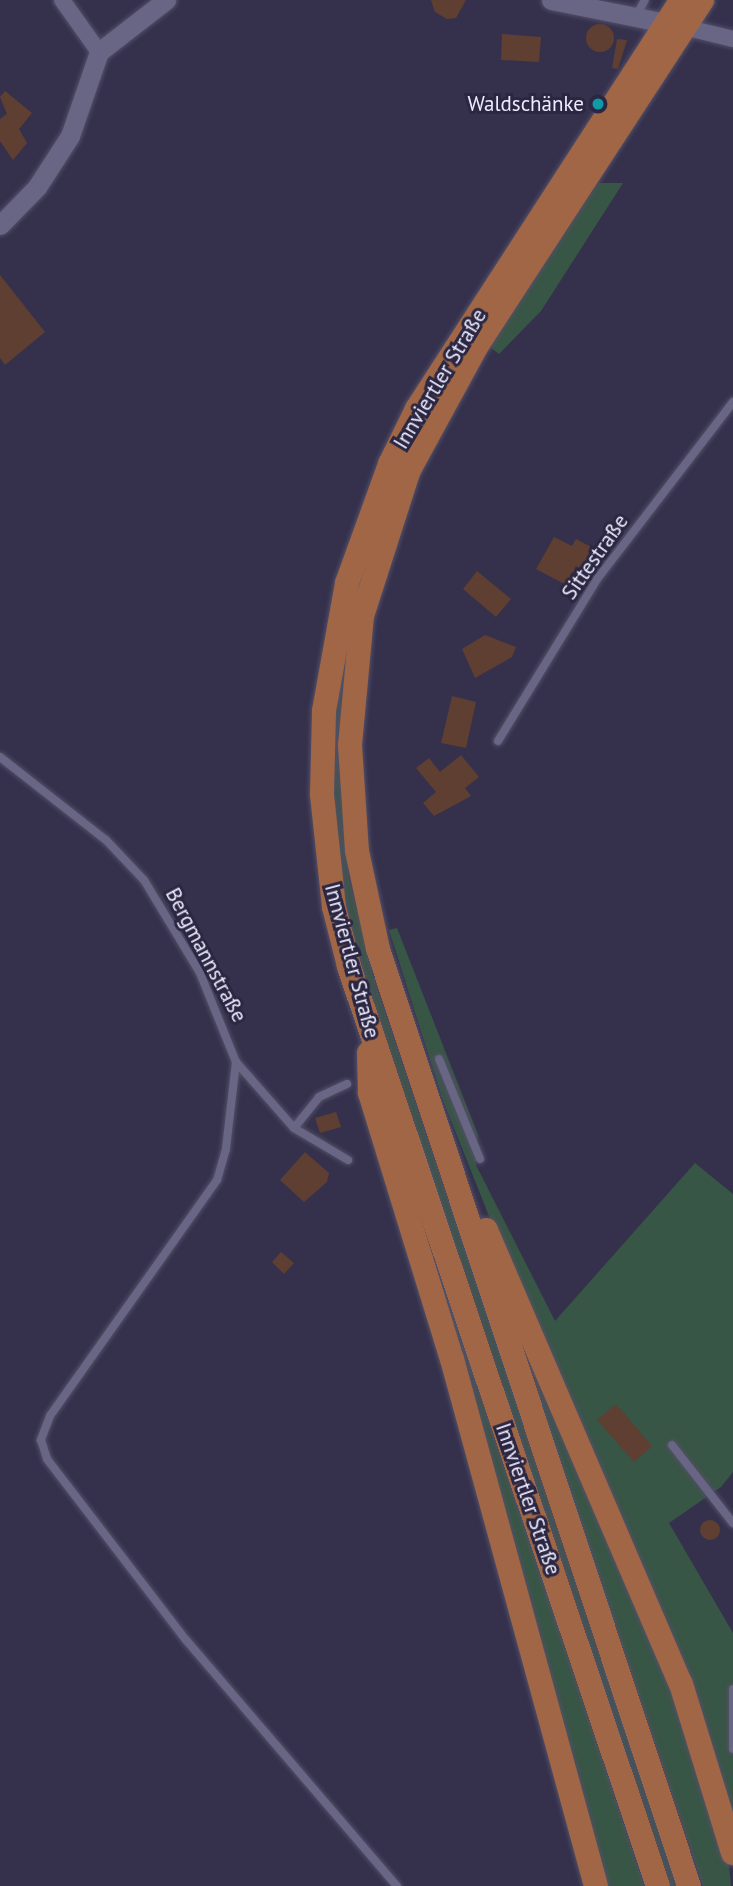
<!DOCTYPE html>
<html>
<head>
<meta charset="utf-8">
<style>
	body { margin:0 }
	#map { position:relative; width:733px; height:1886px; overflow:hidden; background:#35314d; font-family:"PT Sans",sans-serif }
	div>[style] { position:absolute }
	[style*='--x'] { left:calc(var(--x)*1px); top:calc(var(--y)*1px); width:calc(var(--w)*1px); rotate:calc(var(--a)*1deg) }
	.green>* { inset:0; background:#385645 }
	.building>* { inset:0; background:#5e3f31 }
	.round { border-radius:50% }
	.roads { filter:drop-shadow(0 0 2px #534f67) drop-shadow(0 0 2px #534f67) }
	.service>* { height:8px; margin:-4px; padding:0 4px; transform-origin:4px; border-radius:4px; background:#696585 }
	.minor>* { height:16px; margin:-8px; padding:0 8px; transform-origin:8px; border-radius:8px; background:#696585 }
	.tertiary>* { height:19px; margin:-9.5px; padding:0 9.5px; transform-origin:9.5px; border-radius:9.5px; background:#696585 }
	.primary>* { height:24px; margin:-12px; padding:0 12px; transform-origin:12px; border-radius:12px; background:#a06645 }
	.dots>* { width:19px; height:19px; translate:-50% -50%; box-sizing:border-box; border:4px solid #2b2742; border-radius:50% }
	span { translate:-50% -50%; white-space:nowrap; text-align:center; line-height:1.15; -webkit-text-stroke:6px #2b2742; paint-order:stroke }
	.poi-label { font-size:21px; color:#edebfe }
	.right { translate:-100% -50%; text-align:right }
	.street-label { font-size:21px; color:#edebfe }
</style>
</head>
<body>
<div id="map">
	<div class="green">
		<div style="clip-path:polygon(598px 183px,623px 183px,541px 311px,499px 354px,490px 347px)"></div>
		<div style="clip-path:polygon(356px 614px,341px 698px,341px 795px,349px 878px,373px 976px,679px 1886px,667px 1886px,364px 980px,340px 882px,332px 789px,335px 698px)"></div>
		<div style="clip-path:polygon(397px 928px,478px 1135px,476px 1165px,555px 1321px,695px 1163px,733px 1194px,733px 1472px,721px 1487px,669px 1523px,733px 1633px,733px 1833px,443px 1100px,389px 930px)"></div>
		<div style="clip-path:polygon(410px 1177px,551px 1603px,644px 1886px,604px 1886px)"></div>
		<div style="clip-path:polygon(495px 1273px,669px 1684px,727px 1846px,731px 1886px,703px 1886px)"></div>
	</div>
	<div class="building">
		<div style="clip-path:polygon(431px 0,466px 0,456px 18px,447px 19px,435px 12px)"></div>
		<div class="round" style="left:586px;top:24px;width:28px;height:28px"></div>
		<div style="clip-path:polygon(502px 34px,541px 37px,539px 62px,501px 60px)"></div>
		<div style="clip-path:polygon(617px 39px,627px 40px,618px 69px,612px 68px)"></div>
		<div style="clip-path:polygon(5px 91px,32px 113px,19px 129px,27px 143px,13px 160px,0 141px,0 119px,7px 114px,0 97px)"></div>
		<div style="clip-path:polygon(0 275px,45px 332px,5px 365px,0 358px)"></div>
		<div style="clip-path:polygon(554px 537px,572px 546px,576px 539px,593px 548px,572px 588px,536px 569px)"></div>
		<div style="clip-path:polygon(477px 571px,511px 599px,496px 617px,463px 589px)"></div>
		<div style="clip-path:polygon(485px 635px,516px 647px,512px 657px,475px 678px,462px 649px)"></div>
		<div style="clip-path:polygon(452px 696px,476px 702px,466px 748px,441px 743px)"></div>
		<div style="clip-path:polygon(461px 755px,479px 777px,465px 788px,471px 796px,434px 816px,423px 803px,436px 792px,416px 768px,429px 758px,440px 772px)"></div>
		<div style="clip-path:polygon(336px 1112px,341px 1127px,320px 1133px,315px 1118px)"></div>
		<div style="clip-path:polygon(305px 1152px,329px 1173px,327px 1182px,304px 1202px,280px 1180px)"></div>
		<div style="clip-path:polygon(281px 1252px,294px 1263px,284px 1274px,272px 1262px)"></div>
		<div style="clip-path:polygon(616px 1404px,652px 1446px,634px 1462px,597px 1420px)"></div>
		<div class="round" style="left:700px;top:1520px;width:20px;height:20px"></div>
	</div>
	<div class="roads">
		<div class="service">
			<div style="--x:636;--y:16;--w:18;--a:-61"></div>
			<div style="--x:498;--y:741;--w:191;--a:-58.5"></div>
			<div style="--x:598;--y:578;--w:222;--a:-52.5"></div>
			<div style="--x:0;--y:757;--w:135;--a:38.1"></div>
			<div style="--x:106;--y:840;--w:55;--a:46.5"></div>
			<div style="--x:144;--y:880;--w:109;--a:58.9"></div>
			<div style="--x:200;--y:973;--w:96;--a:68"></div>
			<div style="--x:236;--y:1062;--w:88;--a:96.6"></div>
			<div style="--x:226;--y:1149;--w:32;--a:106"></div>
			<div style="--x:217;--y:1180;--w:289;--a:125.3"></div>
			<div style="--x:50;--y:1416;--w:26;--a:111"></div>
			<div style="--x:41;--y:1440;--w:20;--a:72"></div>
			<div style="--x:47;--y:1459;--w:228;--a:52.5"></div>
			<div style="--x:186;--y:1640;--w:324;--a:49.4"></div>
			<div style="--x:439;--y:1059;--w:108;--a:67.7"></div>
			<div style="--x:236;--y:1062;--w:88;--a:48.7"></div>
			<div style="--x:294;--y:1128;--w:63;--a:30.7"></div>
			<div style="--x:294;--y:1128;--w:40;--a:-51"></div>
			<div style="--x:319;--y:1097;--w:31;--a:-25"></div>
			<div style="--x:672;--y:1445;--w:99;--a:52"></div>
			<div style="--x:733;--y:1689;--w:60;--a:90"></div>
		</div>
		<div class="minor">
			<div style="--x:62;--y:0;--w:64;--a:54.6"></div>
			<div style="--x:688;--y:28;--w:46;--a:13.7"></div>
		</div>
		<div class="tertiary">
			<div style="--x:551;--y:0;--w:133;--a:11.3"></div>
			<div style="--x:0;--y:225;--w:53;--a:-45.8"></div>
			<div style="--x:37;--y:187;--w:61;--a:-57.1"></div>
			<div style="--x:70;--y:136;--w:89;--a:-71"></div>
			<div style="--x:99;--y:52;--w:85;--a:-37.8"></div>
		</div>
		<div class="primary">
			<div style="--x:369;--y:1053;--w:40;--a:88.6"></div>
			<div style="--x:370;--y:1093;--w:278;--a:72.9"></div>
			<div style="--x:452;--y:1359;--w:546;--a:74.72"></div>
			<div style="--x:486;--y:1230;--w:494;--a:66.8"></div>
			<div style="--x:681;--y:1684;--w:177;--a:72.9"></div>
			<div style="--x:658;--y:1886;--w:971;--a:-108.57"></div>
			<div style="--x:349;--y:966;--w:61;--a:-104.3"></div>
			<div style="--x:334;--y:907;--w:114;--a:-96.1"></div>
			<div style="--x:322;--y:794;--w:83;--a:-88.6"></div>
			<div style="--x:324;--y:711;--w:130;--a:-79.8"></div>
			<div style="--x:347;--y:583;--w:127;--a:-70.1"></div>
			<div style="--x:390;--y:464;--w:61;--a:-63.9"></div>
			<div style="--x:417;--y:409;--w:487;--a:-57.1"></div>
			<div style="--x:689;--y:1886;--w:987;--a:-108.36"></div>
			<div style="--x:378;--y:949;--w:100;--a:-102.1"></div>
			<div style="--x:357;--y:851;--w:106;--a:-93.8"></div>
			<div style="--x:350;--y:745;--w:130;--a:-84.7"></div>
			<div style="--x:362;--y:616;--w:153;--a:-72.2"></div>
			<div style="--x:409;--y:470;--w:140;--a:-61.4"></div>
			<div style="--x:476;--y:347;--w:414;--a:-56.9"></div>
		</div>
	</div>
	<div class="dots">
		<div style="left:598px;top:104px;background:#0f9aa8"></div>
	</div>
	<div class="poi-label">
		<span class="right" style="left:584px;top:104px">Waldschänke</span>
	</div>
	<div class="street-label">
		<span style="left:440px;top:379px;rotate:-59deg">Innviertler Straße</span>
		<span style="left:595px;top:557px;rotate:-55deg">Sittestraße</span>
		<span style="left:206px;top:955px;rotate:62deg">Bergmannstraße</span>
		<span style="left:352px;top:961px;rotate:75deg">Innviertler Straße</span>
		<span style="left:528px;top:1499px;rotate:71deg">Innviertler Straße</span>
	</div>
</div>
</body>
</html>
